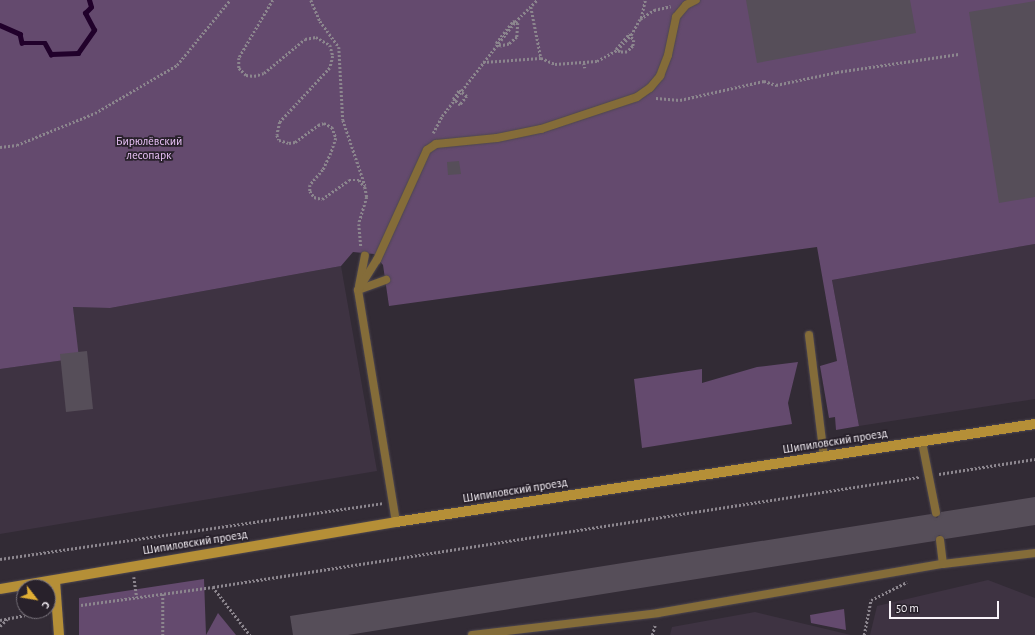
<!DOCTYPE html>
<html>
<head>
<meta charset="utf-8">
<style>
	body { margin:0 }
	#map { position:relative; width:1035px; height:635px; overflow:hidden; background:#322b35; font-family:"Alegreya Sans",sans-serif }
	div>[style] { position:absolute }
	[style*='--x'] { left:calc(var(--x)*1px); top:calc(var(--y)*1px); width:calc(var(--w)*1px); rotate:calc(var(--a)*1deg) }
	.built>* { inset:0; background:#3e3342 }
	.green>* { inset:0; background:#644a6e }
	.stream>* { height:4.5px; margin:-2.25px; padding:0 2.25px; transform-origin:2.25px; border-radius:2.25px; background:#21012b }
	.building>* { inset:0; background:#564e59 }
	.path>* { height:2.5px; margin-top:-1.25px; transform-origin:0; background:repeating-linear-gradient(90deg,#8c868e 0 2px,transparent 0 4px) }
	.roads { filter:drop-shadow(0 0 1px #4e4750) drop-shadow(0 0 1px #4e4750) }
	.lane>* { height:8px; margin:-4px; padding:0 4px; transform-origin:4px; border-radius:4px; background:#846c39 }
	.secondary>* { height:10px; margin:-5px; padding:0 5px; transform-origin:5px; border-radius:5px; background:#b58f37 }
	span { translate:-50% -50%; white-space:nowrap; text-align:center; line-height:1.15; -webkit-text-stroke:3.5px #28212b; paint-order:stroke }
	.park-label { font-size:12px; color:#e9c2f7 }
	.street-label { font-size:12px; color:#f8f3f9 }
	.north { position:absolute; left:16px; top:579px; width:40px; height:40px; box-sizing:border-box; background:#28212b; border:1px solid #7b757d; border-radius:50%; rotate:121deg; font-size:11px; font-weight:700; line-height:16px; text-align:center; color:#f8f3f9 }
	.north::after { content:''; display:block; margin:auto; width:14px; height:18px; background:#e1af34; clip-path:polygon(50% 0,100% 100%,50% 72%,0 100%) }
	.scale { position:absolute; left:889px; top:601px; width:110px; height:18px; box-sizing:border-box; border:2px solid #f8f3f9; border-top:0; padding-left:5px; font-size:12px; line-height:14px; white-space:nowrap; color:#f8f3f9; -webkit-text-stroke:3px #28212b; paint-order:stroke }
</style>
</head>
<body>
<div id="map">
	<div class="built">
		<div style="clip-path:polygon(1035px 244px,1035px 399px,859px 426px,832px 280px)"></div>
		<div style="clip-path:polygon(341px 266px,377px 471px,0 534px,0 369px,78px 358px,73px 307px,110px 308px)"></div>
		<div style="clip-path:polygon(988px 580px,1035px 598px,1035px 635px,870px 635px,877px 606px)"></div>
		<div style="clip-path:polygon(755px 612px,851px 635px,670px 635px,672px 627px)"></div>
	</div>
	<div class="green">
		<div style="clip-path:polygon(0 0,1035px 0,1035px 244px,832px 280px,859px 426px,836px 430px,835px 417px,829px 418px,820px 366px,837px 361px,817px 247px,389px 306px,383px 265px,374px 254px,353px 252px,341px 266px,110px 308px,73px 307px,79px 358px,0 369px)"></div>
		<div style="clip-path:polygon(798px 362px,788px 403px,792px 424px,642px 448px,634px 379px,702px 369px,702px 383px,757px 367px)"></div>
		<div style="clip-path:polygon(204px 579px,206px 635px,79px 635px,79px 598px)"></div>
		<div style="clip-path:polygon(844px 609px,846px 630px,811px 623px,810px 615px)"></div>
		<div style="clip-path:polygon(218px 613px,236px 635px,206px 635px)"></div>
	</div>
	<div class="stream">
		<div style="--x:0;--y:25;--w:22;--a:24"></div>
		<div style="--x:20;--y:34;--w:9;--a:77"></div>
		<div style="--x:22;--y:43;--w:23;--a:0"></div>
		<div style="--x:45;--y:43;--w:13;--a:61"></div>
		<div style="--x:51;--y:54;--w:27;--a:-2"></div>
		<div style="--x:78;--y:53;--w:28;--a:-55"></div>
		<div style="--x:94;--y:30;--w:19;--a:-118"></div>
		<div style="--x:85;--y:13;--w:8;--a:-45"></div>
		<div style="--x:91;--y:7;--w:7;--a:-106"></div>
	</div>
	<div class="building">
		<div style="clip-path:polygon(746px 0,910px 0,916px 33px,757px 63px)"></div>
		<div style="clip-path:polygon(1035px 1px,1035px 197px,999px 203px,969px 12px)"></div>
		<div style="clip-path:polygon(459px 161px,461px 174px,448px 175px,447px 162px)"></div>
		<div style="clip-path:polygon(87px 351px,93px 409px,66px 412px,60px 354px)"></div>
		<div style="clip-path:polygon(1035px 497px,1035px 525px,945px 539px,939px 535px,935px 541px,928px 542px,348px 635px,293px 635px,290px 616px,931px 514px,937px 518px,941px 512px)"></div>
	</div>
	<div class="path">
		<div style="--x:273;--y:0;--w:67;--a:120.4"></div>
		<div style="--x:239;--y:58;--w:10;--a:90"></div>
		<div style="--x:239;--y:68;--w:10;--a:45"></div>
		<div style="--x:246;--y:75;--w:8;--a:7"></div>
		<div style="--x:254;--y:76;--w:10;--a:-17"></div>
		<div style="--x:264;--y:73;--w:53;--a:-39.7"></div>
		<div style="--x:305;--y:39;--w:11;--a:-10"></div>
		<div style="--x:316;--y:37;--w:16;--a:30"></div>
		<div style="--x:330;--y:45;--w:11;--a:75"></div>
		<div style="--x:333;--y:56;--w:12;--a:104"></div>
		<div style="--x:330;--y:68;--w:74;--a:132.8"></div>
		<div style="--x:280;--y:122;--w:13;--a:103"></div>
		<div style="--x:277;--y:135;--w:5;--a:68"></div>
		<div style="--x:279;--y:140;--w:10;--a:17"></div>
		<div style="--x:289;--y:143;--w:6;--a:-9"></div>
		<div style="--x:295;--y:142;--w:29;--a:-36"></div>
		<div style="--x:318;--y:125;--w:6;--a:-18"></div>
		<div style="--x:324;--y:123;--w:9;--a:27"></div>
		<div style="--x:332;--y:127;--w:12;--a:70"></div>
		<div style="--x:336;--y:138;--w:16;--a:108"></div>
		<div style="--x:331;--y:153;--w:19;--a:115"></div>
		<div style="--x:323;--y:170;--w:20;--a:131"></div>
		<div style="--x:310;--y:185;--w:6;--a:90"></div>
		<div style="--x:310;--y:191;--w:7;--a:56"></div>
		<div style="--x:314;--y:197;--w:8;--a:14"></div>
		<div style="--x:322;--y:199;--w:33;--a:-35"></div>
		<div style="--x:349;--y:180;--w:10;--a:0"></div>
		<div style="--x:359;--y:180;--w:9;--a:49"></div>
		<div style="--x:365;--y:187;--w:10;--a:79"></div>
		<div style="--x:367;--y:197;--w:28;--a:107"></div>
		<div style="--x:359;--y:224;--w:23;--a:85"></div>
		<div style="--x:311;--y:0;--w:23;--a:67"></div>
		<div style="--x:320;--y:21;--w:32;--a:54"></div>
		<div style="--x:339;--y:47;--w:73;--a:86.9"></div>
		<div style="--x:343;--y:120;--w:69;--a:71.3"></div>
		<div style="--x:531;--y:7;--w:52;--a:78.9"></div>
		<div style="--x:641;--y:18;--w:18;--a:-77"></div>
		<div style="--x:513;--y:21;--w:5;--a:22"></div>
		<div style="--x:518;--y:23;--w:14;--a:94"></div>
		<div style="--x:517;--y:37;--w:11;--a:139"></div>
		<div style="--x:509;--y:44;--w:9;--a:167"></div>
		<div style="--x:500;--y:46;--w:5;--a:-143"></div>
		<div style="--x:496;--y:43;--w:28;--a:-52"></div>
		<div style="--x:629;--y:34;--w:8;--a:50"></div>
		<div style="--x:634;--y:40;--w:6;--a:99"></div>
		<div style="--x:633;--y:46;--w:8;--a:135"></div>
		<div style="--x:627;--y:52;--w:7;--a:180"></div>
		<div style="--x:620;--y:52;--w:5;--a:-143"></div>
		<div style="--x:616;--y:49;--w:20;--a:-49"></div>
		<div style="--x:483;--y:62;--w:58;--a:-3.9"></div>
		<div style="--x:541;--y:58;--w:15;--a:23"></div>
		<div style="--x:555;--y:64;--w:42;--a:-4.1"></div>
		<div style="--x:597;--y:61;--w:23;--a:-29"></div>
		<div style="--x:617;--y:50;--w:21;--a:-47"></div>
		<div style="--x:631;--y:35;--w:18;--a:-61"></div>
		<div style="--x:640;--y:19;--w:17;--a:-33"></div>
		<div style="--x:654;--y:10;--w:17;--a:-13"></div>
		<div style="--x:584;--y:63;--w:5;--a:79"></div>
		<div style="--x:459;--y:90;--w:10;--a:37"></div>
		<div style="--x:467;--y:96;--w:11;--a:128"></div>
		<div style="--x:460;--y:105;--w:9;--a:-139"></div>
		<div style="--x:453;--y:99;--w:11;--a:-56"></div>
		<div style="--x:656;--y:98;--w:24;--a:5"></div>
		<div style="--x:680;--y:100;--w:86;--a:-12.7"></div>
		<div style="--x:764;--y:81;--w:13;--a:18"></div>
		<div style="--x:776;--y:85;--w:62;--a:-12"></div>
		<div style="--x:837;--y:72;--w:123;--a:-8.4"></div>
		<div style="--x:433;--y:133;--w:19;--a:-62"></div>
		<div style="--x:442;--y:116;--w:119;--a:-52.2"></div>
		<div style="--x:515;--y:22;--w:31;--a:-45"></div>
		<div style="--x:0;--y:147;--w:17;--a:-7"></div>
		<div style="--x:17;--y:145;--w:84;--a:-22.3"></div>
		<div style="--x:95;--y:113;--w:95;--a:-30.3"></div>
		<div style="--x:177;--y:65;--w:84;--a:-50.8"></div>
		<div style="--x:939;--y:474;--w:97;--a:-8.9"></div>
		<div style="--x:0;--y:559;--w:387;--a:-8.3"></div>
		<div style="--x:134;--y:577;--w:21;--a:82"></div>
		<div style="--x:213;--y:587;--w:61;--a:52.4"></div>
		<div style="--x:163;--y:594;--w:41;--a:90"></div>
		<div style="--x:81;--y:605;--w:133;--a:-7.8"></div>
		<div style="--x:213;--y:587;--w:715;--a:-8.86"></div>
		<div style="--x:0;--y:620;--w:25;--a:-11"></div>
		<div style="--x:0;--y:626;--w:10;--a:-45"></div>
		<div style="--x:652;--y:635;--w:10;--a:-73"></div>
		<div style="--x:864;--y:635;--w:36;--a:-79"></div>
		<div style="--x:871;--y:600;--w:40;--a:-26.6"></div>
	</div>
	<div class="roads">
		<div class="lane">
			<div style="--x:359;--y:286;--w:31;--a:-79"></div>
			<div style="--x:358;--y:290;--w:30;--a:-20"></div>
			<div style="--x:809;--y:335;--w:124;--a:83"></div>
			<div style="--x:922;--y:442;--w:72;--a:78.8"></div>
			<div style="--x:396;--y:522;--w:235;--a:-99.3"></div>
			<div style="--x:358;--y:290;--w:36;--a:-58"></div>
			<div style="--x:377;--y:260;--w:121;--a:-65.6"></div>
			<div style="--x:427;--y:150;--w:11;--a:-34"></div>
			<div style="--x:436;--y:144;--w:61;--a:-5.6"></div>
			<div style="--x:497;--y:138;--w:45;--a:-11.6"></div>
			<div style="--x:541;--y:129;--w:101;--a:-18.4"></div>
			<div style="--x:637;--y:97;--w:16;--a:-35"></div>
			<div style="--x:650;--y:88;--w:16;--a:-50"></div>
			<div style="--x:660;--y:76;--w:22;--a:-69"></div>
			<div style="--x:668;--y:55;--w:39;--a:-78"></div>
			<div style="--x:676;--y:17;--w:16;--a:-50"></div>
			<div style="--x:686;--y:5;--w:11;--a:-27"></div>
			<div style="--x:940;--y:540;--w:24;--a:83"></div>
			<div style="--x:472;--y:635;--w:187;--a:-6.7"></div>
			<div style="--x:658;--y:613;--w:289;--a:-9.8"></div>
			<div style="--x:943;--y:564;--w:93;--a:-6.8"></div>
		</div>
		<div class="secondary">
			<div style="--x:55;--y:581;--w:54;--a:85.8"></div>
			<div style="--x:0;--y:589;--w:402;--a:-9.6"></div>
			<div style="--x:396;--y:522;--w:646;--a:-8.72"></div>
		</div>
	</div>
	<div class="park-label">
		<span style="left:149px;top:149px">Бирюлёвский<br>лесопарк</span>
	</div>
	<div class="street-label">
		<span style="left:835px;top:442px;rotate:-9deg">Шипиловский проезд</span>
		<span style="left:515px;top:491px;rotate:-9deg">Шипиловский проезд</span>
		<span style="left:195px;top:543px;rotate:-9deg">Шипиловский проезд</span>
	</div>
	<div class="north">С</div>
	<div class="scale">50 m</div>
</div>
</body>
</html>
